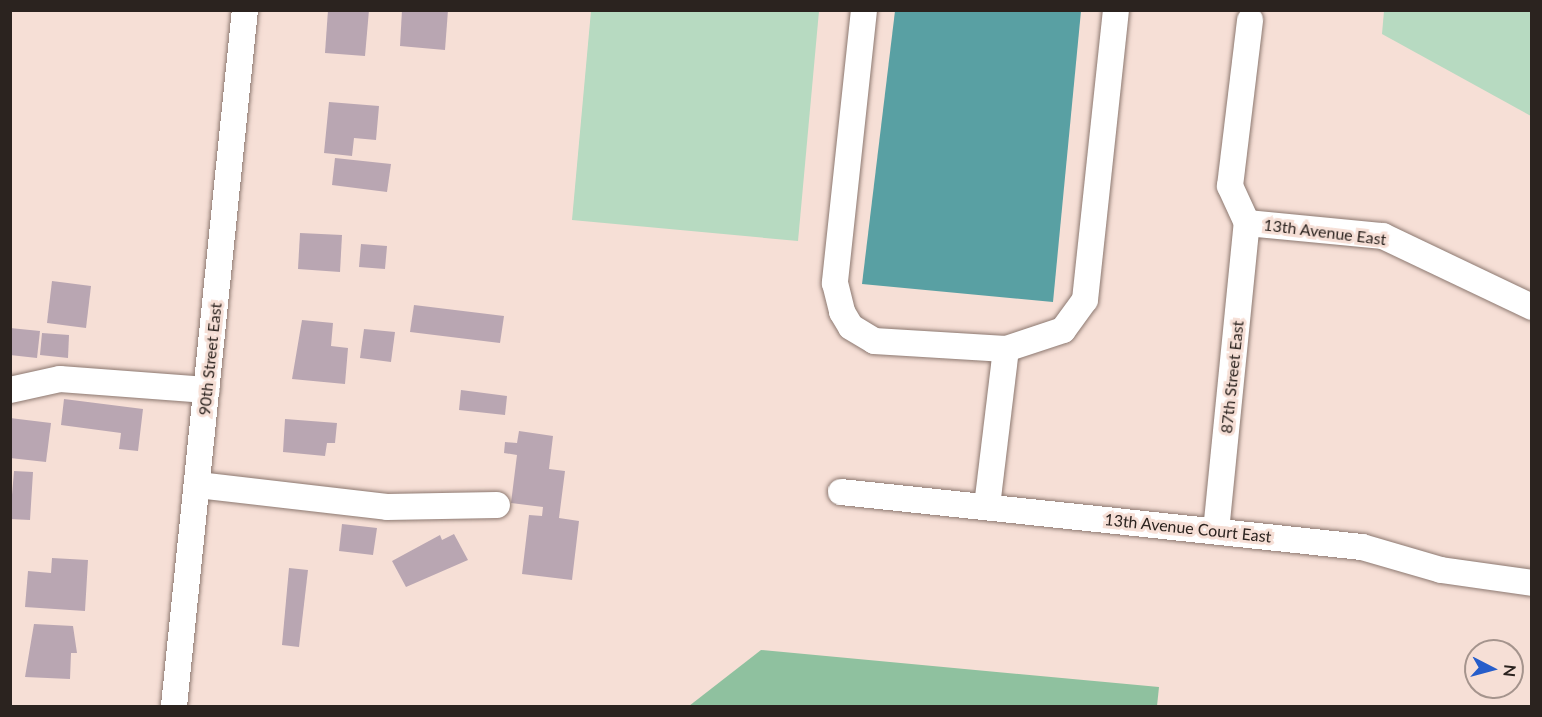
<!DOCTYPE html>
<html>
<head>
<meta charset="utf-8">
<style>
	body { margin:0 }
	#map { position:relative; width:1542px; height:717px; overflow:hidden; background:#f6dfd6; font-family:Lato,sans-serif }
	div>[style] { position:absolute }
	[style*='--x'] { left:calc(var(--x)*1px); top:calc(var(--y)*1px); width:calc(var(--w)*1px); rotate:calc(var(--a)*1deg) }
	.green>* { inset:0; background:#b7dac1 }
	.forest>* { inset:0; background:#8fc19f }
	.water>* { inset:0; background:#59a0a3 }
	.building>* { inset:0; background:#b9a6b2 }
	.roads { filter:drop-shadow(0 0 2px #8c7870) drop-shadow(0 0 2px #8c7870) }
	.minor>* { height:26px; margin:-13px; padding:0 13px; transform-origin:13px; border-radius:13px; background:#fff }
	span { translate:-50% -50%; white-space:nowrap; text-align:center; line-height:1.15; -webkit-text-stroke:6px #f6dfd6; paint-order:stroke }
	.street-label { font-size:16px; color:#2b231f }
	.frame { position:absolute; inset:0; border:12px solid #2b231f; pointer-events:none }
	.north { position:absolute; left:1464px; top:639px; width:60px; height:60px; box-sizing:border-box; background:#f6dfd6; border:2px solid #a5948d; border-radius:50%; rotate:96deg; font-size:16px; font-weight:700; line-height:24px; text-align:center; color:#2b231f }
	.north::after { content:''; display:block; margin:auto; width:21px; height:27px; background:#265dca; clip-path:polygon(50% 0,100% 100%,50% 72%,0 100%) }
</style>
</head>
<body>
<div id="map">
	<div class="green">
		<div style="clip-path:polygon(591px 11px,819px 11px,798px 241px,572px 220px)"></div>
		<div style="clip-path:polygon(1384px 11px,1531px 11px,1531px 116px,1382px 34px)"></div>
	</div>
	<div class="forest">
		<div style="clip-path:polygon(761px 650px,1159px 687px,1157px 706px,689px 706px)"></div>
	</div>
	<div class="water">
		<div style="clip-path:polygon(895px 11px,1081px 11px,1053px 302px,862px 284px)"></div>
	</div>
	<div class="building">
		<div style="clip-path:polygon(328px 10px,369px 10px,365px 56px,325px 53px)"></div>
		<div style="clip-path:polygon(402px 10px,448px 10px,445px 50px,400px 46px)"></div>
		<div style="clip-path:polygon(329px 102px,379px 106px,376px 140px,354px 138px,352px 156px,324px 153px)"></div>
		<div style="clip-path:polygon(335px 158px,391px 164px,387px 192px,332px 185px)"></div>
		<div style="clip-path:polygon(300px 233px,342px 235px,340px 272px,298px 269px)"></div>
		<div style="clip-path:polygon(361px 244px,387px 246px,385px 269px,359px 267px)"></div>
		<div style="clip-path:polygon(52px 281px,91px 286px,86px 328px,47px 323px)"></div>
		<div style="clip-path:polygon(414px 305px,504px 316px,500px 343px,410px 332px)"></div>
		<div style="clip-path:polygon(302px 320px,333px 323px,331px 346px,348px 348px,345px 384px,292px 379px)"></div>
		<div style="clip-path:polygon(10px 328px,40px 331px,37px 358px,10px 355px)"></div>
		<div style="clip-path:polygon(364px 329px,395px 332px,391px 362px,360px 358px)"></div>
		<div style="clip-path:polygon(42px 333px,69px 335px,68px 358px,40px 355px)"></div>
		<div style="clip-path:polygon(461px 390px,507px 396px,505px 415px,459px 410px)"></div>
		<div style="clip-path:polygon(64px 399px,143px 409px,138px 451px,119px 449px,121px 433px,61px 425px)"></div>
		<div style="clip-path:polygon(10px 418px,51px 423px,46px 462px,10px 458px)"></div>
		<div style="clip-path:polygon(285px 419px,337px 423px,335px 443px,327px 443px,325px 456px,283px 452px)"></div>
		<div style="clip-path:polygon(519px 431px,553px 436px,549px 469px,565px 471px,559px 518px,579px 521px,572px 580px,522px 574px,529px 515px,542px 516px,543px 507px,511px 503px,517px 455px,504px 453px,505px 442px,517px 443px)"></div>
		<div style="clip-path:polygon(14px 471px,33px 472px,30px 520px,10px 519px)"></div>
		<div style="clip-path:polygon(342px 524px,377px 528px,373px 555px,339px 551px)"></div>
		<div style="clip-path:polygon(454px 534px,468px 560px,406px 587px,392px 561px,440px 535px,442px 540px)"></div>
		<div style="clip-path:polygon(52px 558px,88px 560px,85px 611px,25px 607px,28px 571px,51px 573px)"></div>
		<div style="clip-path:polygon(289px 568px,308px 570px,299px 647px,282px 645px)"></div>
		<div style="clip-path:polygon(34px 624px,73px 626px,77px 653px,71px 653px,70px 679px,25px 677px)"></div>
	</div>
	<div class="roads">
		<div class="minor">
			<div style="--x:864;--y:10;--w:275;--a:96.1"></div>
			<div style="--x:835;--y:283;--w:30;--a:76"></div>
			<div style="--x:842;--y:312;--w:17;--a:59"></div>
			<div style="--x:851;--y:327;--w:27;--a:31"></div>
			<div style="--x:874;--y:341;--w:132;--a:3.5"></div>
			<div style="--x:1006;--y:349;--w:60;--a:-18.4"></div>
			<div style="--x:1063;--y:330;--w:37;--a:-54"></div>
			<div style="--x:1085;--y:300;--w:292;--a:-83.9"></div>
			<div style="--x:1247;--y:223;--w:137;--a:5.5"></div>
			<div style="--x:1383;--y:236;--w:165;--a:25.5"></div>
			<div style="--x:1247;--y:223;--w:41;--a:-114.7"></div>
			<div style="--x:1230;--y:186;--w:167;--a:-83.1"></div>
			<div style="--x:10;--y:390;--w:51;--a:-12.4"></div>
			<div style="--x:60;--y:379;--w:147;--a:4.3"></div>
			<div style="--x:198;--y:485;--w:190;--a:6.6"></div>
			<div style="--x:387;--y:507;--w:110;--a:-1"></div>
			<div style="--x:841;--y:492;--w:524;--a:6.03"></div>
			<div style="--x:1362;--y:547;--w:82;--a:16.2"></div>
			<div style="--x:1441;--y:570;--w:92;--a:8.1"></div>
			<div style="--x:987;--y:506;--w:158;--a:-83.1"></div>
			<div style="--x:1216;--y:531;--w:310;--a:-84.3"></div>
			<div style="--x:174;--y:706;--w:700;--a:-84.18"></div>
		</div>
	</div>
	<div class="street-label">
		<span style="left:1325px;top:232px;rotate:7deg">13th Avenue East</span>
		<span style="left:210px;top:359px;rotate:-84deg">90th Street East</span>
		<span style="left:1232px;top:377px;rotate:-84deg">87th Street East</span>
		<span style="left:1188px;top:528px;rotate:6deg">13th Avenue Court East</span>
	</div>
	<div class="frame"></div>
	<div class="north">N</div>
</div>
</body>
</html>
